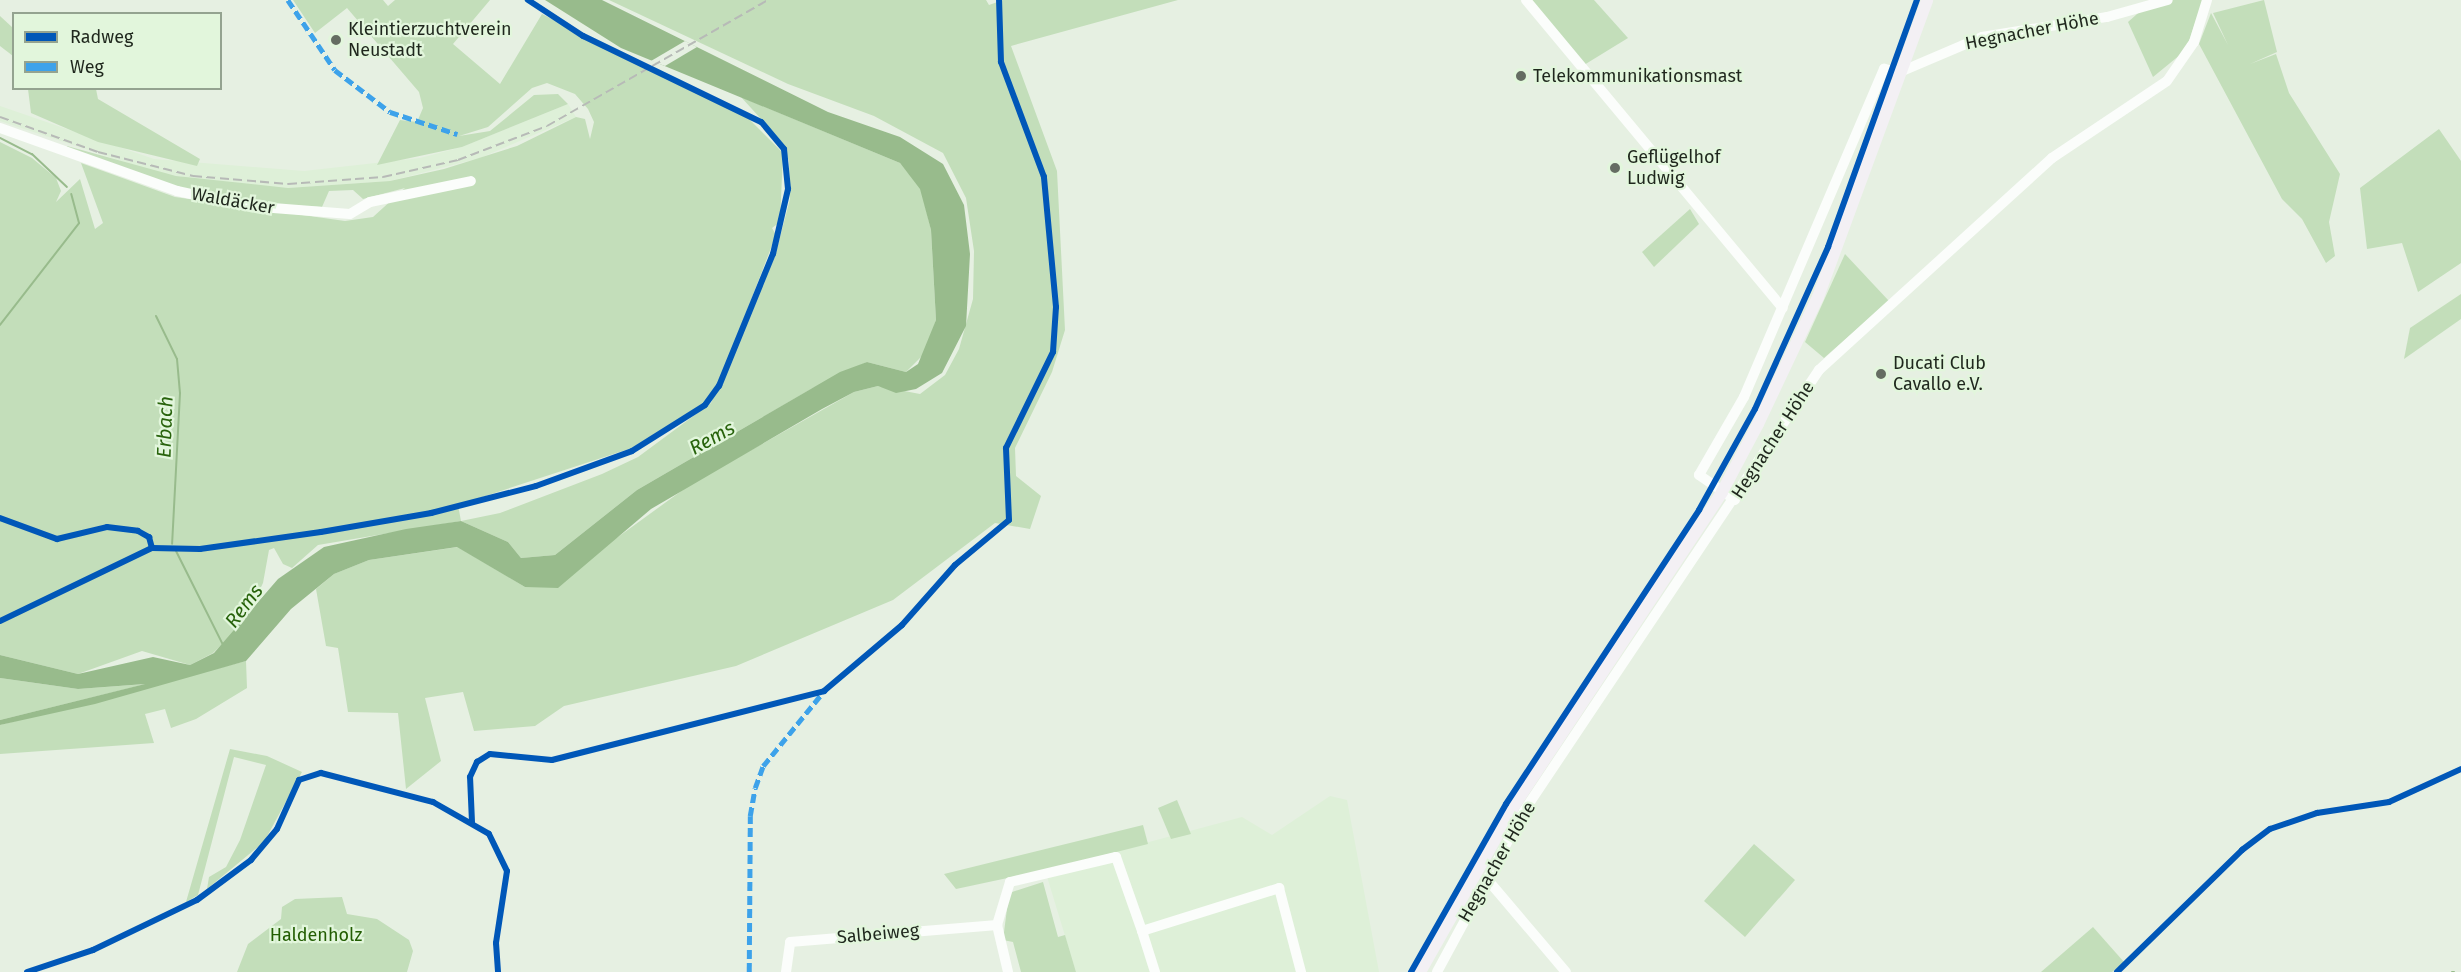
<!DOCTYPE html>
<html>
<head>
<meta charset="utf-8">
<style>
	body { margin:0 }
	#map { position:relative; width:2461px; height:972px; overflow:hidden; background:#e6f0e2; font-family:"Fira Sans",sans-serif }
	div>[style] { position:absolute }
	[style*='--x'] { left:calc(var(--x)*1px); top:calc(var(--y)*1px); width:calc(var(--w)*1px); rotate:calc(var(--a)*1deg) }
	.built>* { inset:0; background:#def0d8 }
	.green>* { inset:0; background:#c3deba }
	.water>* { inset:0; background:#98bb8c }
	.pier>* { inset:0; background:#e6f0e2 }
	.stream>* { height:2px; margin:-1px; padding:0 1px; transform-origin:1px; border-radius:1px; background:#98bb8c }
	.minor>* { height:10px; margin:-5px; padding:0 5px; transform-origin:5px; border-radius:5px; background:#fbfdfb }
	.major>* { height:12px; margin:-6px; padding:0 6px; transform-origin:6px; border-radius:6px; background:#f3f0f4 }
	.rail>* { height:2px; margin-top:-1px; transform-origin:0; background:repeating-linear-gradient(90deg,#b7bab7 0 9px,transparent 0 13.5px) }
	.quiet>* { height:4.5px; margin-top:-2.25px; transform-origin:0; background:repeating-linear-gradient(90deg,#3da2ea 0 9px,transparent 0 13.5px) }
	.cycleway>* { height:6px; margin:-3px; padding:0 3px; transform-origin:3px; border-radius:3px; background:#0057b8 }
	.dots>* { width:16px; height:16px; translate:-50% -50%; box-sizing:border-box; border:3px solid #e2f6dc; border-radius:50% }
	span { translate:-50% -50%; white-space:nowrap; text-align:center; line-height:1.15; -webkit-text-stroke:4.5px #e2f6dc; paint-order:stroke }
	.poi-label { font-size:18px; color:#1f271d }
	.left { translate:0 -50%; text-align:left }
	.street-label { font-size:18px; color:#1f271d }
	.park-label { font-size:18px; color:#225d02 }
	.water-label { font-size:20px; color:#28630c; font-style:italic }
	.legend { position:absolute; left:12px; top:12px; width:210px; height:78px; box-sizing:border-box; background:#e2f6dc; border:2px solid #94a390; margin:0; padding:8px 10px; list-style:none; font-size:18px; color:#1f271d }
	.legend li { display:flex; align-items:center; gap:12px; height:30px }
	.legend b { width:30px; border:2px solid #94a390 }
</style>
</head>
<body>
<div id="map">
	<div class="built">
		<div style="clip-path:polygon(568px 104px,576px 117px,480px 158px,390px 181px,288px 188px,228px 185px,155px 172px,0 121px,0 106px,154px 159px,304px 171px,420px 158px,462px 147px)"></div>
		<div style="clip-path:polygon(1330px 796px,1347px 800px,1379px 972px,1076px 972px,1045px 870px,1242px 817px,1272px 835px)"></div>
	</div>
	<div class="green">
		<div style="clip-path:polygon(293px 0,383px 0,388px 6px,395px 0,490px 0,453px 44px,500px 84px,542px 14px,748px 118px,783px 153px,780px 222px,772px 228px,776px 235px,719px 383px,704px 403px,632px 448px,458px 505px,461px 521px,500px 513px,602px 474px,638px 457px,711px 403px,775px 256px,790px 199px,789px 161px,781px 141px,741px 97px,900px 163px,921px 189px,931px 230px,936px 320px,926px 352px,906px 372px,867px 362px,811px 389px,637px 490px,555px 555px,521px 558px,508px 542px,461px 521px,318px 545px,292px 568px,283px 564px,274px 548px,269px 550px,263px 583px,243px 624px,213px 653px,190px 665px,142px 651px,78px 674px,0 655px,0 142px,32px 158px,56px 178px,61px 191px,56px 202px,80px 179px,95px 229px,103px 223px,81px 163px,175px 197px,345px 221px,373px 217px,405px 188px,363px 199px,353px 190px,329px 191px,322px 207px,247px 203px,178px 188px,68px 152px,67px 146px,176px 176px,288px 188px,390px 181px,444px 169px,517px 146px,576px 117px,585px 119px,590px 139px,594px 122px,588px 109px,575px 94px,547px 83px,532px 88px,488px 127px,459px 136px,490px 131px,534px 95px,558px 94px,568px 104px,462px 147px,377px 165px,400px 120px,417px 122px,423px 108px,419px 92px,347px 8px,315px 33px)"></div>
		<div style="clip-path:polygon(609px 0,986px 0,989px 5px,1003px 0,1178px 0,1011px 46px,1057px 171px,1065px 330px,1052px 372px,1015px 448px,1016px 476px,1041px 496px,1030px 529px,995px 523px,893px 600px,736px 666px,564px 706px,535px 726px,474px 731px,463px 692px,425px 698px,441px 761px,406px 789px,398px 713px,348px 712px,338px 648px,326px 646px,316px 589px,334px 574px,369px 560px,458px 547px,525px 587px,618px 537px,691px 484px,854px 392px,878px 386px,920px 394px,945px 375px,959px 349px,973px 299px,974px 251px,966px 198px,943px 153px,874px 116px,788px 84px)"></div>
		<div style="clip-path:polygon(1530px 0,1594px 0,1628px 38px,1584px 65px)"></div>
		<div style="clip-path:polygon(2153px 0,2203px 0,2186px 50px,2153px 77px,2128px 22px)"></div>
		<div style="clip-path:polygon(2264px 0,2277px 52px,2250px 64px,2276px 54px,2289px 93px,2340px 174px,2329px 222px,2335px 256px,2326px 263px,2302px 219px,2282px 199px,2199px 44px,2211px 13px,2228px 45px,2213px 13px)"></div>
		<div style="clip-path:polygon(0 16px,13px 28px,13px 56px,0 46px)"></div>
		<div style="clip-path:polygon(28px 89px,96px 89px,98px 99px,200px 159px,197px 166px,98px 142px,31px 113px)"></div>
		<div style="clip-path:polygon(2439px 129px,2461px 161px,2461px 263px,2418px 292px,2402px 243px,2367px 249px,2360px 188px)"></div>
		<div style="clip-path:polygon(1690px 209px,1699px 224px,1654px 267px,1642px 252px)"></div>
		<div style="clip-path:polygon(1845px 254px,1889px 301px,1824px 358px,1805px 342px)"></div>
		<div style="clip-path:polygon(2461px 294px,2461px 319px,2404px 359px,2410px 328px)"></div>
		<div style="clip-path:polygon(246px 661px,247px 688px,196px 719px,171px 728px,165px 709px,145px 714px,154px 743px,0 754px,0 725px)"></div>
		<div style="clip-path:polygon(0 678px,78px 689px,146px 684px,0 720px)"></div>
		<div style="clip-path:polygon(230px 749px,267px 756px,302px 772px,264px 842px,207px 889px,209px 877px,226px 867px,240px 840px,266px 765px,234px 757px,198px 895px,186px 902px)"></div>
		<div style="clip-path:polygon(1177px 800px,1191px 834px,1171px 839px,1158px 808px)"></div>
		<div style="clip-path:polygon(1143px 825px,1148px 844px,1045px 870px,956px 889px,944px 874px)"></div>
		<div style="clip-path:polygon(1754px 844px,1795px 880px,1745px 937px,1704px 901px)"></div>
		<div style="clip-path:polygon(1043px 882px,1058px 937px,1065px 935px,1076px 972px,1021px 972px,1013px 942px,1003px 940px,1009px 893px)"></div>
		<div style="clip-path:polygon(342px 897px,347px 914px,377px 919px,409px 940px,413px 951px,407px 972px,237px 972px,248px 944px,281px 919px,282px 907px,295px 899px)"></div>
		<div style="clip-path:polygon(2093px 927px,2124px 962px,2112px 972px,2041px 972px)"></div>
	</div>
	<div class="water">
		<div style="clip-path:polygon(545px 0,602px 0,828px 112px,900px 137px,943px 164px,964px 205px,970px 254px,966px 326px,942px 373px,916px 389px,896px 393px,878px 386px,854px 392px,822px 409px,651px 509px,558px 588px,525px 587px,457px 547px,369px 560px,334px 574px,291px 609px,246px 661px,95px 704px,0 725px,0 720px,145px 684px,78px 689px,0 678px,0 655px,78px 674px,153px 657px,190px 665px,214px 653px,278px 579px,324px 547px,406px 529px,461px 521px,508px 542px,521px 558px,555px 555px,637px 490px,840px 372px,867px 362px,906px 372px,918px 364px,936px 320px,931px 230px,920px 189px,900px 163px,621px 48px)"></div>
	</div>
	<div class="pier">
		<div style="clip-path:polygon(685px 41px,697px 47px,665px 66px,651px 61px)"></div>
	</div>
	<div class="stream">
		<div style="--x:0;--y:138;--w:36;--a:27"></div>
		<div style="--x:32;--y:154;--w:48;--a:43.3"></div>
		<div style="--x:156;--y:316;--w:48;--a:64"></div>
		<div style="--x:177;--y:359;--w:34;--a:85"></div>
		<div style="--x:180;--y:393;--w:151;--a:93"></div>
		<div style="--x:0;--y:325;--w:129;--a:-52.2"></div>
		<div style="--x:79;--y:223;--w:30;--a:-105"></div>
		<div style="--x:176;--y:551;--w:105;--a:63.4"></div>
		<div style="--x:2452;--y:972;--w:2;--a:0"></div>
	</div>
	<div class="minor">
		<div style="--x:1526;--y:0;--w:401;--a:50.2"></div>
		<div style="--x:0;--y:128;--w:188;--a:19.6"></div>
		<div style="--x:177;--y:191;--w:72;--a:12.1"></div>
		<div style="--x:247;--y:206;--w:103;--a:4.4"></div>
		<div style="--x:350;--y:214;--w:23;--a:-31"></div>
		<div style="--x:370;--y:202;--w:103;--a:-11.7"></div>
		<div style="--x:1735;--y:500;--w:44;--a:-145.2"></div>
		<div style="--x:1699;--y:475;--w:90;--a:-60"></div>
		<div style="--x:1744;--y:397;--w:357;--a:-66.9"></div>
		<div style="--x:1884;--y:69;--w:16;--a:11"></div>
		<div style="--x:1900;--y:72;--w:89;--a:-23.1"></div>
		<div style="--x:1982;--y:37;--w:127;--a:-9.1"></div>
		<div style="--x:2107;--y:17;--w:63;--a:-15.6"></div>
		<div style="--x:1487;--y:879;--w:122;--a:49.7"></div>
		<div style="--x:997;--y:925;--w:45;--a:-73.2"></div>
		<div style="--x:1010;--y:882;--w:109;--a:-13.3"></div>
		<div style="--x:1116;--y:857;--w:78;--a:70.6"></div>
		<div style="--x:997;--y:925;--w:48;--a:76.8"></div>
		<div style="--x:786;--y:972;--w:30;--a:-82"></div>
		<div style="--x:790;--y:942;--w:208;--a:-4.7"></div>
		<div style="--x:1155;--y:972;--w:43;--a:-107.6"></div>
		<div style="--x:1142;--y:931;--w:144;--a:-17.4"></div>
		<div style="--x:1279;--y:888;--w:87;--a:75.3"></div>
		<div style="--x:1437;--y:972;--w:183;--a:-61.6"></div>
		<div style="--x:1524;--y:811;--w:531;--a:-56.22"></div>
		<div style="--x:1819;--y:370;--w:315;--a:-42.3"></div>
		<div style="--x:2052;--y:158;--w:138;--a:-33.8"></div>
		<div style="--x:2167;--y:81;--w:47;--a:-55.3"></div>
		<div style="--x:2194;--y:42;--w:44;--a:-72.8"></div>
	</div>
	<div class="major">
		<div style="--x:1420;--y:972;--w:193;--a:-60.5"></div>
		<div style="--x:1515;--y:804;--w:374;--a:-56.4"></div>
		<div style="--x:1722;--y:492;--w:77;--a:-62.1"></div>
		<div style="--x:1758;--y:424;--w:140;--a:-64.7"></div>
		<div style="--x:1818;--y:297;--w:316;--a:-69.8"></div>
	</div>
	<div class="rail">
		<div style="--x:0;--y:117;--w:104;--a:19.7"></div>
		<div style="--x:98;--y:152;--w:98;--a:14.2"></div>
		<div style="--x:193;--y:176;--w:95;--a:4.8"></div>
		<div style="--x:288;--y:184;--w:95;--a:-4.2"></div>
		<div style="--x:383;--y:177;--w:77;--a:-12.8"></div>
		<div style="--x:458;--y:160;--w:95;--a:-20.9"></div>
		<div style="--x:547;--y:126;--w:254;--a:-29.7"></div>
	</div>
	<div class="quiet">
		<div style="--x:288;--y:0;--w:84;--a:56.1"></div>
		<div style="--x:335;--y:70;--w:69;--a:37.4"></div>
		<div style="--x:390;--y:112;--w:71;--a:18.2"></div>
		<div style="--x:749;--y:972;--w:156;--a:-89.6"></div>
		<div style="--x:750;--y:816;--w:28;--a:-80"></div>
		<div style="--x:755;--y:788;--w:23;--a:-70"></div>
		<div style="--x:763;--y:766;--w:97;--a:-50.9"></div>
	</div>
	<div class="cycleway">
		<div style="--x:0;--y:518;--w:61;--a:20.2"></div>
		<div style="--x:57;--y:539;--w:51;--a:-13.5"></div>
		<div style="--x:107;--y:527;--w:31;--a:7"></div>
		<div style="--x:138;--y:531;--w:13;--a:29"></div>
		<div style="--x:149;--y:537;--w:11;--a:75"></div>
		<div style="--x:0;--y:621;--w:169;--a:-25.7"></div>
		<div style="--x:152;--y:548;--w:48;--a:1.2"></div>
		<div style="--x:200;--y:549;--w:122;--a:-8"></div>
		<div style="--x:321;--y:532;--w:112;--a:-9.8"></div>
		<div style="--x:431;--y:513;--w:108;--a:-14.4"></div>
		<div style="--x:536;--y:486;--w:102;--a:-20"></div>
		<div style="--x:632;--y:451;--w:86;--a:-32.2"></div>
		<div style="--x:705;--y:405;--w:24;--a:-54"></div>
		<div style="--x:719;--y:386;--w:143;--a:-67.8"></div>
		<div style="--x:773;--y:254;--w:67;--a:-77"></div>
		<div style="--x:788;--y:189;--w:40;--a:-95.7"></div>
		<div style="--x:784;--y:149;--w:35;--a:-130"></div>
		<div style="--x:761;--y:122;--w:198;--a:-154.2"></div>
		<div style="--x:583;--y:36;--w:66;--a:-146.8"></div>
		<div style="--x:472;--y:822;--w:45;--a:-92.5"></div>
		<div style="--x:470;--y:777;--w:17;--a:-65"></div>
		<div style="--x:477;--y:762;--w:15;--a:-32"></div>
		<div style="--x:490;--y:754;--w:62;--a:5.5"></div>
		<div style="--x:552;--y:760;--w:281;--a:-14.2"></div>
		<div style="--x:824;--y:691;--w:102;--a:-40.2"></div>
		<div style="--x:902;--y:625;--w:80;--a:-48.5"></div>
		<div style="--x:955;--y:565;--w:70;--a:-39.8"></div>
		<div style="--x:1009;--y:520;--w:72;--a:-92.4"></div>
		<div style="--x:1006;--y:448;--w:107;--a:-63.9"></div>
		<div style="--x:1053;--y:352;--w:45;--a:-86.2"></div>
		<div style="--x:1056;--y:307;--w:131;--a:-95.3"></div>
		<div style="--x:1044;--y:177;--w:123;--a:-110.5"></div>
		<div style="--x:1001;--y:62;--w:62;--a:-91.8"></div>
		<div style="--x:27;--y:972;--w:70;--a:-18.4"></div>
		<div style="--x:93;--y:950;--w:115;--a:-25.7"></div>
		<div style="--x:197;--y:900;--w:67;--a:-36.5"></div>
		<div style="--x:251;--y:860;--w:40;--a:-50"></div>
		<div style="--x:277;--y:829;--w:54;--a:-65.8"></div>
		<div style="--x:299;--y:780;--w:23;--a:-18"></div>
		<div style="--x:321;--y:773;--w:116;--a:14.5"></div>
		<div style="--x:433;--y:802;--w:64;--a:29.7"></div>
		<div style="--x:489;--y:834;--w:41;--a:64.1"></div>
		<div style="--x:507;--y:871;--w:73;--a:98.7"></div>
		<div style="--x:496;--y:943;--w:29;--a:86"></div>
		<div style="--x:1411;--y:972;--w:193;--a:-60.5"></div>
		<div style="--x:1506;--y:804;--w:352;--a:-56.7"></div>
		<div style="--x:1699;--y:510;--w:115;--a:-61"></div>
		<div style="--x:1755;--y:409;--w:178;--a:-65.7"></div>
		<div style="--x:1828;--y:247;--w:263;--a:-70.2"></div>
		<div style="--x:2117;--y:972;--w:175;--a:-44.3"></div>
		<div style="--x:2242;--y:850;--w:35;--a:-37"></div>
		<div style="--x:2270;--y:829;--w:50;--a:-18.8"></div>
		<div style="--x:2317;--y:813;--w:73;--a:-8.7"></div>
		<div style="--x:2389;--y:802;--w:79;--a:-24.6"></div>
	</div>
	<div class="dots">
		<div style="left:336px;top:40px;background:#656d62"></div>
		<div style="left:1521px;top:76px;background:#656d62"></div>
		<div style="left:1615px;top:168px;background:#656d62"></div>
		<div style="left:1881px;top:374px;background:#656d62"></div>
	</div>
	<div class="poi-label">
		<span class="left" style="left:348px;top:40px">Kleintierzuchtverein<br>Neustadt</span>
		<span class="left" style="left:1533px;top:76px">Telekommunikationsmast</span>
		<span class="left" style="left:1627px;top:168px">Geflügelhof<br>Ludwig</span>
		<span class="left" style="left:1893px;top:374px">Ducati Club<br>Cavallo e.V.</span>
	</div>
	<div class="street-label">
		<span style="left:2032px;top:31px;rotate:-11deg">Hegnacher Höhe</span>
		<span style="left:233px;top:201px;rotate:10deg">Waldäcker</span>
		<span style="left:1773px;top:440px;rotate:-57deg">Hegnacher Höhe</span>
		<span style="left:1497px;top:862px;rotate:-60deg">Hegnacher Höhe</span>
		<span style="left:878px;top:934px;rotate:-5deg">Salbeiweg</span>
	</div>
	<div class="park-label">
		<span style="left:316px;top:935px">Haldenholz</span>
	</div>
	<div class="water-label">
		<span style="left:165px;top:427px;rotate:-88deg">Erbach</span>
		<span style="left:712px;top:438px;rotate:-29deg">Rems</span>
		<span style="left:244px;top:606px;rotate:-53deg">Rems</span>
	</div>
	<ul class="legend">
	<li><b style="height:8px;background:#0057b8"></b>Radweg</li>
	<li><b style="height:8px;background:#3da2ea"></b>Weg</li>
	</ul>
</div>
</body>
</html>
